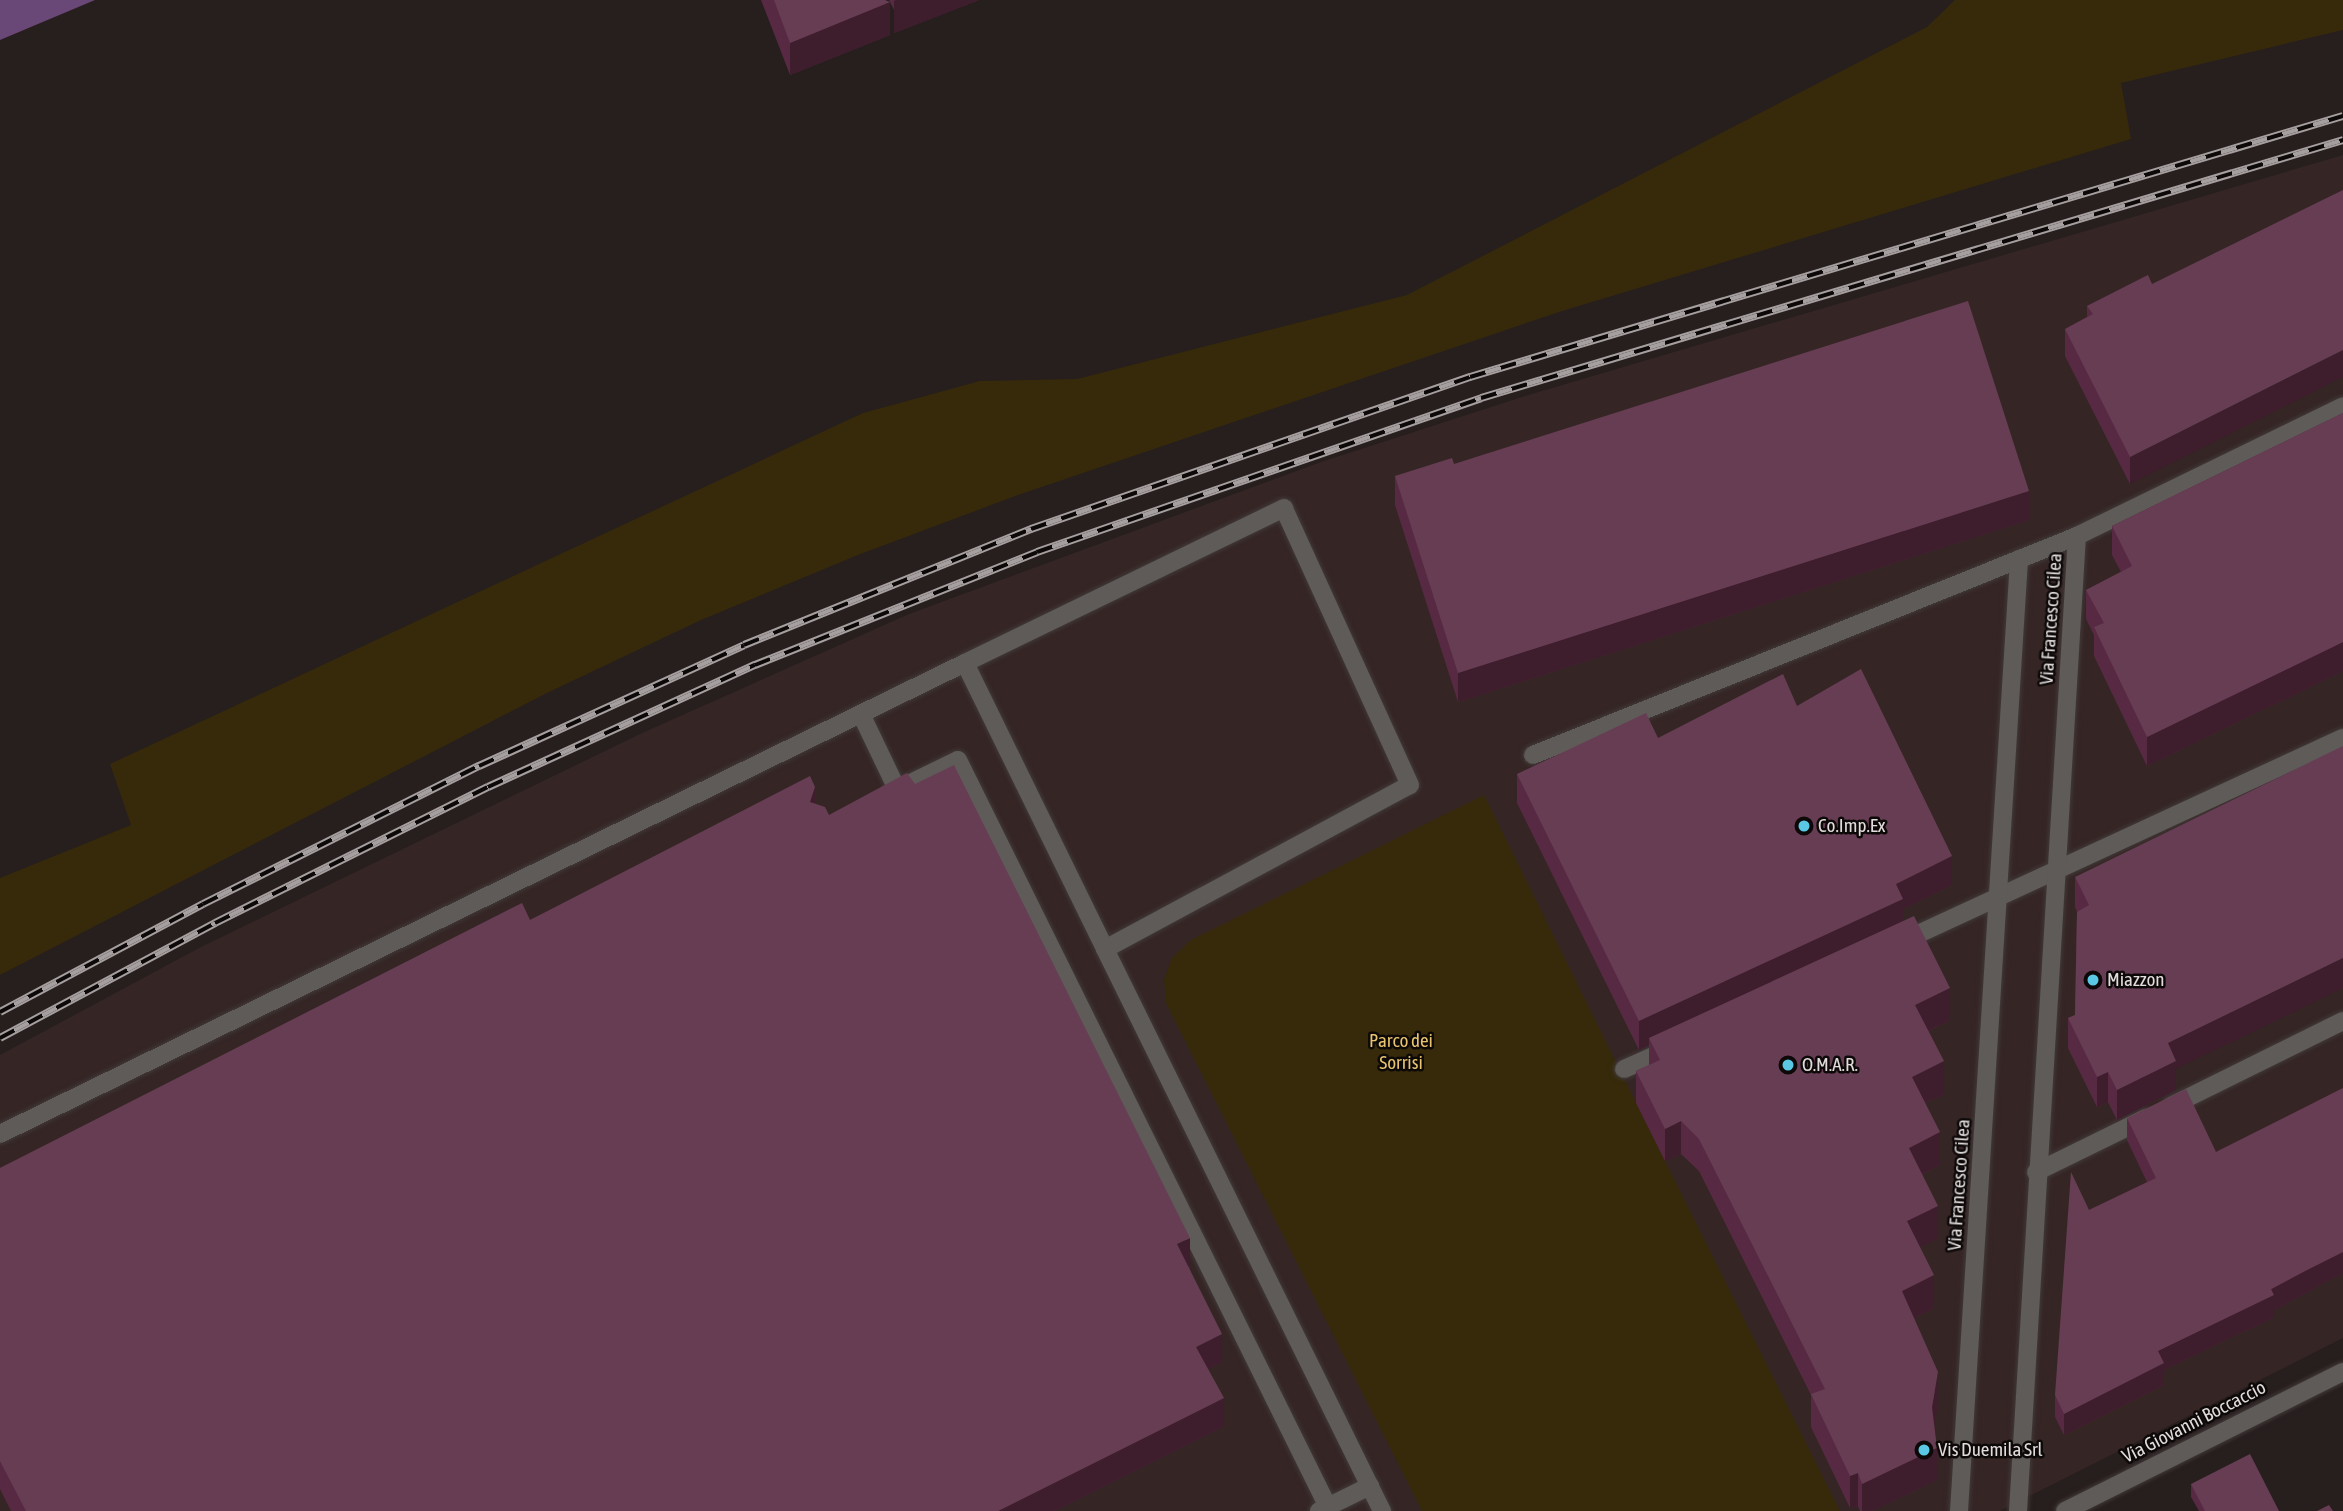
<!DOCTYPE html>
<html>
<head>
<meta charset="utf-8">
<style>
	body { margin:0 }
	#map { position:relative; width:2343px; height:1511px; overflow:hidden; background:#271e1e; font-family:"Asap Condensed",sans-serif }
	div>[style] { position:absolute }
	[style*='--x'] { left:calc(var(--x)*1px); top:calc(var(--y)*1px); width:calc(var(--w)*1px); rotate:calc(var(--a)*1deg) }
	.built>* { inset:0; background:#352625 }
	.green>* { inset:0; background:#362a0a }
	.water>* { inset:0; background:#694776 }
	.roads { filter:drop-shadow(0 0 2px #413939) drop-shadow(0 0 2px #413939) }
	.minor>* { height:18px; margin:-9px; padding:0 9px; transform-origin:9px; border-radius:9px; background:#5e5b58 }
	.rail>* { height:8px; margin-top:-4px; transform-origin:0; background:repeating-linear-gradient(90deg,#0d0909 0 16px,#a69f9f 0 32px); box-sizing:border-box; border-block:2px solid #a69f9f }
	.wall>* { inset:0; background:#582943 }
	.shaded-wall>* { inset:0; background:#3e1d2d }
	.building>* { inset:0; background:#673d53 }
	.dots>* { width:19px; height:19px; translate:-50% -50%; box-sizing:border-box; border:4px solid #0d0909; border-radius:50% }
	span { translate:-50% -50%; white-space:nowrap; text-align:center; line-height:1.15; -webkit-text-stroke:5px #0d0909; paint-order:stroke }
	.street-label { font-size:19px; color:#e2dcdc }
	.poi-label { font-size:19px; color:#e2dcdc }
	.left { translate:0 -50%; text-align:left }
	.park-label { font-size:19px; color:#e7c46d }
</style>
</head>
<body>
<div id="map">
	<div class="built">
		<div style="clip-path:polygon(2343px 155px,2343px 1338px,2000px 1511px,0 1511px,0 1055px,201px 947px,642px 733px,909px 614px,1321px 462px,1525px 396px)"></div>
	</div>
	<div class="green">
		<div style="clip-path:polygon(1955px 0,2343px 0,2343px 30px,2121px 83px,2131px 139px,1559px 312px,1018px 495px,858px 555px,701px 620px,547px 693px,0 975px,0 878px,131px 825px,110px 764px,863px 413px,980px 381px,1077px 379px,1407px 295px,1927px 27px)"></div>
		<div style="clip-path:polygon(1484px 795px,1636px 1103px,1840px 1511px,1422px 1511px,1166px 1003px,1164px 980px,1172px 958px,1191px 940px)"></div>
	</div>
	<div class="water">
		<div style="clip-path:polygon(0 0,95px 0,0 40px)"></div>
	</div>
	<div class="roads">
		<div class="minor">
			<div style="--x:861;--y:714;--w:83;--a:64.4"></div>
			<div style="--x:1533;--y:755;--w:586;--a:-21.93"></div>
			<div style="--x:2077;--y:536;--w:296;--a:-26"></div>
			<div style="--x:892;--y:792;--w:73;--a:-25.9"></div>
			<div style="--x:958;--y:760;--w:834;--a:63.65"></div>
			<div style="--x:1901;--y:942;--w:487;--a:-24.8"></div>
			<div style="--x:1105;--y:949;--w:346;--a:-28.3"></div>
			<div style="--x:1410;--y:785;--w:304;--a:-114.5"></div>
			<div style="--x:1284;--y:508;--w:355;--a:154.1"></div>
			<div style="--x:965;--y:663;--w:318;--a:63.9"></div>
			<div style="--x:1105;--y:949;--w:627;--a:63.76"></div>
			<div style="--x:1624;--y:1069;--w:49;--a:-24"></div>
			<div style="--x:2171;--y:1106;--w:192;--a:-26.3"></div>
			<div style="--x:0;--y:1134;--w:1074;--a:-26.02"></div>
			<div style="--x:2036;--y:1172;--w:123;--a:-26.1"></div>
			<div style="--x:1319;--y:1511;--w:57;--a:-26.1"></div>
			<div style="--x:1959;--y:1511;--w:954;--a:-86.39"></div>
			<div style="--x:2018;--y:1511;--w:977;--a:-86.54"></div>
			<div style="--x:2065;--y:1511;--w:311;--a:-26.6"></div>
		</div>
	</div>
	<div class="rail">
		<div style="--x:0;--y:1012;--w:230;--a:-28"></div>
		<div style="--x:203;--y:904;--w:309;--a:-26.6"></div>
		<div style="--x:479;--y:766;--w:291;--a:-24.5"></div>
		<div style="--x:744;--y:645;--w:310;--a:-22"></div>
		<div style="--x:1031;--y:529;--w:465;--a:-19.1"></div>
		<div style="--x:1470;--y:377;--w:911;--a:-16.65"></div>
		<div style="--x:0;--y:1038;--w:244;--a:-28.1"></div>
		<div style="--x:215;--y:923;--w:305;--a:-26.5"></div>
		<div style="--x:488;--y:787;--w:294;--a:-24.6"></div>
		<div style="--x:755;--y:665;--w:304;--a:-21.8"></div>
		<div style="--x:1037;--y:552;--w:470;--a:-19.1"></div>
		<div style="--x:1481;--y:398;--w:900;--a:-16.66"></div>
	</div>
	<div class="wall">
		<div style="clip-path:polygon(761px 0,885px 0,890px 35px,790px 75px)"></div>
		<div style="clip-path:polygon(889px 0,979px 0,894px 33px,894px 10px)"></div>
		<div style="clip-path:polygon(2148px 275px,2130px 484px,2065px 356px,2065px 329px,2087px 317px,2087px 306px)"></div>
		<div style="clip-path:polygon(2343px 413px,2343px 671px,2147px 766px,2094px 656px,2094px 635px,2086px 619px,2086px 590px,2121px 572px,2112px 555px,2112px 526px)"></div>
		<div style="clip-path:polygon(1454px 464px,2029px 520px,1458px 702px,1395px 505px,1395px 476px)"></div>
		<div style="clip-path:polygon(1797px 706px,1952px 885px,1903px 909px,1903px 921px,1950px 1020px,1928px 1031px,1944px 1094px,1925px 1103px,1940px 1165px,1922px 1174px,1938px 1238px,1920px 1247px,1934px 1308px,1914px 1318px,1938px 1404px,1934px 1425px,1937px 1480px,1872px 1511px,1860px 1511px,1858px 1506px,1850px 1508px,1811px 1427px,1811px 1395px,1699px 1171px,1681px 1154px,1665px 1161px,1636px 1103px,1636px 1071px,1649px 1065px,1649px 1045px,1639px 1050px,1517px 803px,1517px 774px,1658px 738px)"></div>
		<div style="clip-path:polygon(815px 804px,829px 815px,1190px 1266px,1189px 1267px,1222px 1362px,1208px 1369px,1224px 1426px,1054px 1511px,11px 1511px,0 1489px,0 1168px,530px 920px)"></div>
		<div style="clip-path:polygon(2075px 877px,2176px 1069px,2176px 1090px,2117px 1120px,2108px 1102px,2097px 1107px,2068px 1048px,2068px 1018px,2075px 1015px,2077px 912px,2075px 907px)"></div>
		<div style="clip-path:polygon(2343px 1088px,2343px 1273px,2274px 1310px,2274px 1317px,2164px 1370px,2164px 1385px,2064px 1435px,2055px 1417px,2055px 1395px,2089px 1210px,2147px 1182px,2127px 1140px,2127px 1118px,2216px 1152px)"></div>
		<div style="clip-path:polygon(2191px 1484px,2279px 1511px,2199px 1511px,2191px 1497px)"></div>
	</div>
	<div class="shaded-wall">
		<div style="clip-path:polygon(896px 0,979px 0,894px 33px,894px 1px)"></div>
		<div style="clip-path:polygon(890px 2px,890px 35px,790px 75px,790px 43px)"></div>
		<div style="clip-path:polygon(2343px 350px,2343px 377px,2130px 484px,2130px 457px)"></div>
		<div style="clip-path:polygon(2029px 491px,2029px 520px,1458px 702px,1458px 673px)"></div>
		<div style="clip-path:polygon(2343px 642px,2343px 671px,2147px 766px,2147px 737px)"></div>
		<div style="clip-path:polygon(815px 787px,815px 815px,810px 802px)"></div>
		<div style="clip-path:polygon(1952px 856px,1952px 885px,1903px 909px,1903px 928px,1649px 1038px,1649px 1045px,1639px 1050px,1639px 1021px,1896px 884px)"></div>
		<div style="clip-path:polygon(2343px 958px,2343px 988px,2176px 1069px,2176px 1090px,2117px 1120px,2117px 1090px,2168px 1043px)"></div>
		<div style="clip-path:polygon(1950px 988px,1950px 1020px,1915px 1037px,1915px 1005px)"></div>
		<div style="clip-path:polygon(1944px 1061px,1944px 1094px,1912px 1109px,1912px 1077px)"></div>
		<div style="clip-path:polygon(2108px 1072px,2108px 1102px,2097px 1107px,2097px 1077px)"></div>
		<div style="clip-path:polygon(1681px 1121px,1681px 1154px,1665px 1161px,1665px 1129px)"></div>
		<div style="clip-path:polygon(1940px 1132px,1940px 1165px,1909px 1180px,1909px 1148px)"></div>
		<div style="clip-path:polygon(1938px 1206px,1938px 1238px,1907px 1254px,1907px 1221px)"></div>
		<div style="clip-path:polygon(1190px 1238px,1190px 1266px,1177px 1272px,1177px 1244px)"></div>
		<div style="clip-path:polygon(2343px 1252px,2343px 1273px,2274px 1310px,2274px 1317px,2164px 1370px,2164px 1385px,2064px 1435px,2064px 1414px,2158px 1351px,2307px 1270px)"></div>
		<div style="clip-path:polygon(1934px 1275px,1934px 1308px,1902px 1324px,1902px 1291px)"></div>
		<div style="clip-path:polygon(1222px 1334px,1222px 1362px,1196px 1375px,1196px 1347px)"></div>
		<div style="clip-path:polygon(1938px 1372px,1938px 1404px,1932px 1440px,1932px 1407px)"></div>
		<div style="clip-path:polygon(1224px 1398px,1224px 1426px,1054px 1511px,998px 1511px)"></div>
		<div style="clip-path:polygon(1937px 1448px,1937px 1480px,1872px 1511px,1862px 1511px,1862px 1484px)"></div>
		<div style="clip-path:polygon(1858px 1473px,1858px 1506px,1850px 1508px,1850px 1476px)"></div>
	</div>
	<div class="building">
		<div style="clip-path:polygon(774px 0,885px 0,890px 2px,790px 43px)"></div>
		<div style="clip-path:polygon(2343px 190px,2343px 350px,2130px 457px,2065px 329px,2093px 314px,2087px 306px,2148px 275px,2152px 284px)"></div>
		<div style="clip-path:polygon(1968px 301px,2029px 491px,1458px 673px,1395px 476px,1452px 458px,1454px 464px)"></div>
		<div style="clip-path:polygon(2343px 413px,2343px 642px,2147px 737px,2094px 627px,2104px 623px,2086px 590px,2132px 566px,2112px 526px)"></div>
		<div style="clip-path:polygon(1861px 669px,1952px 856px,1896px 884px,1903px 899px,1639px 1021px,1517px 774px,1646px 713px,1658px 738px,1783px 674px,1797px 706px)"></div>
		<div style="clip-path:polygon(2343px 746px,2343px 958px,2168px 1043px,2176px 1061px,2117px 1090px,2108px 1072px,2097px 1077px,2068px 1018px,2075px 1015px,2077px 912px,2089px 905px,2075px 877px)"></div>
		<div style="clip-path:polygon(954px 765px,1190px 1238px,1177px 1244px,1222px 1334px,1196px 1347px,1224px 1398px,998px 1511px,26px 1511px,0 1461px,0 1168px,522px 903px,530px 920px,810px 776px,815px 787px,810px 802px,825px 807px,829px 815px,907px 773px,915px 784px)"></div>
		<div style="clip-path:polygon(1914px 916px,1950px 988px,1915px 1005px,1944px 1061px,1912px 1077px,1940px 1132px,1909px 1148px,1938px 1206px,1907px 1221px,1934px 1275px,1902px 1291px,1938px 1372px,1932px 1407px,1937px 1448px,1862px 1484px,1858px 1473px,1850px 1476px,1811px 1394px,1825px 1389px,1699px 1139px,1681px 1121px,1665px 1129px,1636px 1071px,1660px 1060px,1649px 1038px)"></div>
		<div style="clip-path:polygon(2343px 1088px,2343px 1252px,2307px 1270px,2271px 1289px,2274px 1295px,2158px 1351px,2164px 1363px,2064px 1414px,2055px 1395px,2071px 1172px,2089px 1210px,2156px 1178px,2127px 1118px,2186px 1089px,2216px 1152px)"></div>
		<div style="clip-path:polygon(2250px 1454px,2279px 1511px,2205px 1511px,2191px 1484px)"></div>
		<div style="clip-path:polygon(2329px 1505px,2333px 1511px,2317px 1511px)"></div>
	</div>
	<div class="dots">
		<div style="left:1804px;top:826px;background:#5ac8e5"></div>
		<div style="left:2093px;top:980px;background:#5ac8e5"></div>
		<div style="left:1788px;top:1065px;background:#5ac8e5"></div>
		<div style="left:1924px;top:1450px;background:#5ac8e5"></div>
	</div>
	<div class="street-label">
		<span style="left:2051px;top:619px;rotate:-86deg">Via Francesco Cilea</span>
		<span style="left:1959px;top:1185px;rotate:-86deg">Via Francesco Cilea</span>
		<span style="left:2194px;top:1422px;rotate:-27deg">Via Giovanni Boccaccio</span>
	</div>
	<div class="poi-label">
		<span class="left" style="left:1818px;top:826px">Co.Imp.Ex</span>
		<span class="left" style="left:2107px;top:980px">Miazzon</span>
		<span class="left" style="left:1802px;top:1065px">O.M.A.R.</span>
		<span class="left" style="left:1938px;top:1450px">Vis Duemila Srl</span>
	</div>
	<div class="park-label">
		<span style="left:1401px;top:1052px">Parco dei<br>Sorrisi</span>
	</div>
</div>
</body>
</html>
